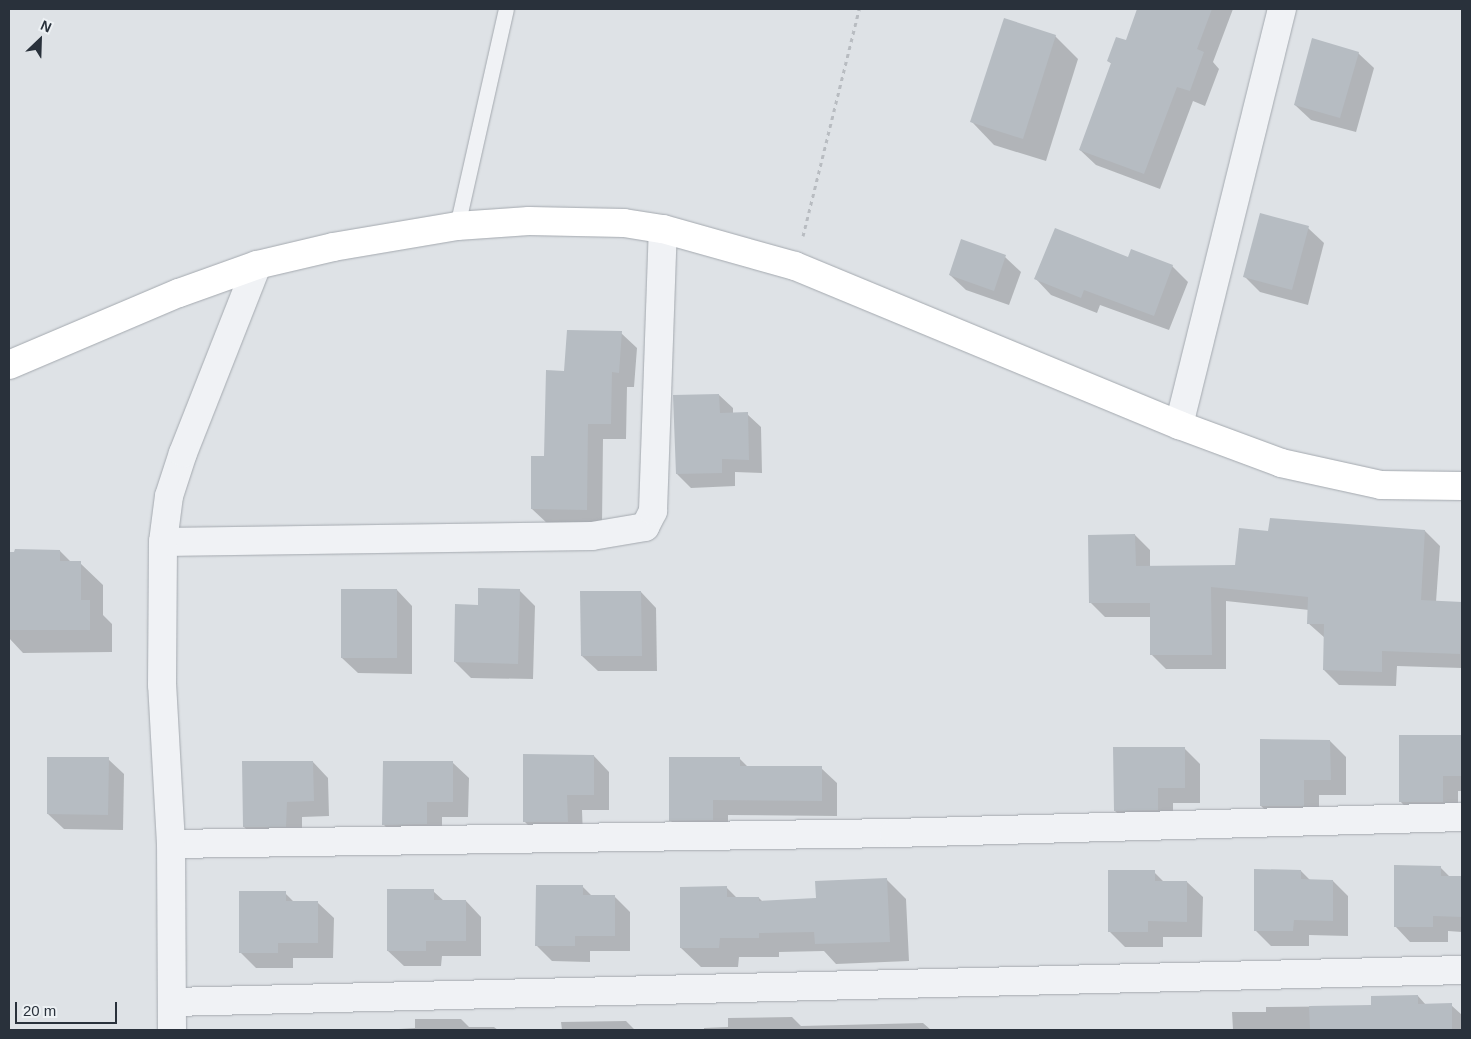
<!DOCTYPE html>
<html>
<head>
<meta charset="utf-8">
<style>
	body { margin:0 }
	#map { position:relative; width:1471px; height:1039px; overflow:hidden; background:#dee2e6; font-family:Arial,sans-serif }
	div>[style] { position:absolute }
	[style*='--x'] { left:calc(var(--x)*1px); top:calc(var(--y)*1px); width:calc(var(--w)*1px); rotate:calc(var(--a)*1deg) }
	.shadow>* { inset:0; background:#0003 }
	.building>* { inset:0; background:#b6bcc2 }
	.path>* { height:3px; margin-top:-1.5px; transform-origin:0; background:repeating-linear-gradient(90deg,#b8bcc1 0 4px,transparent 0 8px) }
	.roads { filter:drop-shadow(0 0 1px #a4a9af) drop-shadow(0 0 1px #a4a9af) }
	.lane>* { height:15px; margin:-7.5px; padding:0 7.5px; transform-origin:7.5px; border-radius:7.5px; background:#f0f2f5 }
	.street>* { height:28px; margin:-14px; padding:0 14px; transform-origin:14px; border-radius:14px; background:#f0f2f5 }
	.secondary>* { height:28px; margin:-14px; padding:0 14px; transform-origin:14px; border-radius:14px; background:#fff }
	span { translate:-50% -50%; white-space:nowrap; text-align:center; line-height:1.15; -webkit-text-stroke:4px #edf1f4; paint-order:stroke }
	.frame { position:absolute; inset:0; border:10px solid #29313b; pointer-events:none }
	.north { position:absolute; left:15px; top:15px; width:50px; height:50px; -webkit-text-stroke:4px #edf1f4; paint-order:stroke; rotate:24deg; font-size:14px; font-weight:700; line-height:20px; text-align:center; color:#29313b }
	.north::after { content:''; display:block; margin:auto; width:18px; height:22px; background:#29313b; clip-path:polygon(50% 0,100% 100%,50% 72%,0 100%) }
	.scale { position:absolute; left:15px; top:1002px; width:102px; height:22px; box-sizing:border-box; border:2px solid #29313b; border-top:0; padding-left:6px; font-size:15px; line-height:18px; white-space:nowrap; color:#29313b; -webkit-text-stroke:4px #edf1f4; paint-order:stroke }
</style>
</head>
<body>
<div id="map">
	<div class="shadow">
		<div style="clip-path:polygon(1138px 9px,1233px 9px,1213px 62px,1219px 69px,1205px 106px,1193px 101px,1160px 189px,1096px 165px,1080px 150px,1112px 64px,1108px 61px,1126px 42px)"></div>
		<div style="clip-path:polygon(1055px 36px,1078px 59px,1046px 161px,994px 145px,972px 122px)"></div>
		<div style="clip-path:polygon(1358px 53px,1374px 68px,1356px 132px,1311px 120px,1295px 105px)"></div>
		<div style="clip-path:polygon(1308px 228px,1324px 243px,1308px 305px,1260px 292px,1244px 276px)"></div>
		<div style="clip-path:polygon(1005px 257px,1021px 272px,1009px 305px,966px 290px,950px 275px)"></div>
		<div style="clip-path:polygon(1129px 258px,1172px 266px,1188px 282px,1169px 330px,1100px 305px,1097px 313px,1051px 295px,1036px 279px)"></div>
		<div style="clip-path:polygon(621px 333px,637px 348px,634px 387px,627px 387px,626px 439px,603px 439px,602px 525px,548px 524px,532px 509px,546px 457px)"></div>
		<div style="clip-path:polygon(719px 395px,733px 408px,733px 414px,747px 414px,761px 427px,762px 473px,735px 472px,735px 486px,691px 488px,677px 474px)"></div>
		<div style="clip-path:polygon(1425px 531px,1440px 546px,1436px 602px,1462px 603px,1462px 668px,1397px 666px,1396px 686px,1339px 685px,1324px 670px,1325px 638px,1308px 623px,1309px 610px,1226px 601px,1226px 669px,1166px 669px,1151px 654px,1151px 617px,1105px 617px,1090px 602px,1135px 535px,1150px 550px,1150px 567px,1237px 566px,1270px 533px)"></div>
		<div style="clip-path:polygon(60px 551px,72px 563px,80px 563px,103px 585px,103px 615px,112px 624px,112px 652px,23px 653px,9px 638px,9px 553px)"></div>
		<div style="clip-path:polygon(397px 590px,412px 606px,412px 674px,358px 673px,342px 658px)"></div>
		<div style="clip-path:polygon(519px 590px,535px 606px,533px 679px,471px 678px,455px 662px,479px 606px)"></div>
		<div style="clip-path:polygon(641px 592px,656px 608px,657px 671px,598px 671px,582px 656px)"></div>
		<div style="clip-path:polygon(1400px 736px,1462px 736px,1462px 791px,1458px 791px,1458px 817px,1415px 817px,1400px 801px)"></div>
		<div style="clip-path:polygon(1330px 741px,1346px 757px,1346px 795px,1319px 795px,1319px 821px,1277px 821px,1261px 806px)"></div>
		<div style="clip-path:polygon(1184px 748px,1200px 764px,1200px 803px,1173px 803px,1173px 825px,1131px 826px,1115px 811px)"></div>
		<div style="clip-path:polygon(594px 756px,609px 772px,609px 810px,582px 810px,583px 837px,540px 837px,524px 821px)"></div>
		<div style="clip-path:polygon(739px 758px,748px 767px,821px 768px,837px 783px,837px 816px,728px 815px,728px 835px,686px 836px,670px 820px)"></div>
		<div style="clip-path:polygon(108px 759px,124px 774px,123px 830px,64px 829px,48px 814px)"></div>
		<div style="clip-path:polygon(313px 762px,328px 778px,329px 816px,302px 817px,302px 842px,260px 842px,244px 827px)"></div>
		<div style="clip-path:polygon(453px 763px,469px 778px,468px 817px,442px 817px,442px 840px,399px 840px,384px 825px)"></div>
		<div style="clip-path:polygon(1440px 867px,1450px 877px,1462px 877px,1462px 932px,1448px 931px,1448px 942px,1410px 942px,1395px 926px)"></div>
		<div style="clip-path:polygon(1301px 871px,1311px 881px,1333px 881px,1348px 896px,1348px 936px,1309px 935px,1309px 946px,1271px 946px,1255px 930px)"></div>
		<div style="clip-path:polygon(1154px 872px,1164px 882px,1187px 882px,1203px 897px,1202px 937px,1163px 937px,1163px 947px,1125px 947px,1109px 931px)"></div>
		<div style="clip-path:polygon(887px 880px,906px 899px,909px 961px,836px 964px,824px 951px,779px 952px,779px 957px,739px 957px,738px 967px,701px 967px,681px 948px,727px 888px,737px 898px,759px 898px,763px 902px,817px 900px)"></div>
		<div style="clip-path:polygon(582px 886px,592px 896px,614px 896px,630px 912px,630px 951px,590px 951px,590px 962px,552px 961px,537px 946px)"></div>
		<div style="clip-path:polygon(433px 891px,444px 901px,466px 901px,481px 917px,481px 956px,442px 956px,441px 966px,404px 966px,388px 951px)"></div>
		<div style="clip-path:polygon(285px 893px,295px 903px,318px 903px,334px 918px,333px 958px,293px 958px,293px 968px,256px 968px,240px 952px)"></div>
		<div style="clip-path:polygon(1418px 996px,1426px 1005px,1451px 1005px,1462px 1015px,1462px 1030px,1233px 1030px,1232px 1012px,1266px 1012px,1266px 1007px,1372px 1006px)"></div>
		<div style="clip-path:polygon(792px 1017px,801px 1026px,923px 1023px,931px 1030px,704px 1030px,704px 1028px,728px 1027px,728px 1018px)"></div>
		<div style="clip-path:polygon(415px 1019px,461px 1019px,469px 1027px,494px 1027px,498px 1030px,382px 1030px,415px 1028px)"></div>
		<div style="clip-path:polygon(626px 1021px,635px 1030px,650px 1030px,562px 1030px,561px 1022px)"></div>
	</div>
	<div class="building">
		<div style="clip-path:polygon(1137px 9px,1212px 9px,1197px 49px,1204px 52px,1190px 91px,1177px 87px,1144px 174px,1079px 150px,1111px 63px,1107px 61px,1116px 37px,1126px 40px)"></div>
		<div style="clip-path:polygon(1004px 18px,1056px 35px,1023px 139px,970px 122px)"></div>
		<div style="clip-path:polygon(1312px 38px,1359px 52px,1340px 118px,1294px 105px)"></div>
		<div style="clip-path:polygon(1260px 213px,1309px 226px,1292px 290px,1243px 277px)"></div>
		<div style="clip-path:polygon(1055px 228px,1128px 257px,1131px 249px,1173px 265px,1154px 316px,1084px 290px,1081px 298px,1034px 279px)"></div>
		<div style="clip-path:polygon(961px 239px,1006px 255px,994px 291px,949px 275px)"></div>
		<div style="clip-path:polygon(567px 330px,622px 331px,619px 373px,612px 372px,611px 424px,588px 424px,587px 510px,531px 509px,531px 456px,544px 456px,546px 370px,564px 371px)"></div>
		<div style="clip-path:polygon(719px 394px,720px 413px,748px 412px,749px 460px,722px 459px,722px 473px,676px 474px,673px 395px)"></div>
		<div style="clip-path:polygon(1270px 518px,1425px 530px,1421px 600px,1462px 602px,1460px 654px,1382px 651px,1382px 672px,1323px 670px,1324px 624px,1307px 624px,1308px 597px,1211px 587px,1212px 655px,1150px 655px,1150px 603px,1089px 603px,1088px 535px,1135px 534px,1136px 566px,1235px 565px,1239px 528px,1268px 531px)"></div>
		<div style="clip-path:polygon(15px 549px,60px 550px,60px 561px,81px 561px,81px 600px,90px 600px,90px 630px,9px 630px,9px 552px,14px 552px)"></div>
		<div style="clip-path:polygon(478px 588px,520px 589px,518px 664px,454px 662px,455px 604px,478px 605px)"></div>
		<div style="clip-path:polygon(341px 589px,397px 589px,397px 658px,341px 658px)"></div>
		<div style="clip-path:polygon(580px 591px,641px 591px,642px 656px,581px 656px)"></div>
		<div style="clip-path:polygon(1399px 735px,1462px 735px,1462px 776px,1443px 776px,1443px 802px,1399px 802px)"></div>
		<div style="clip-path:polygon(1260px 739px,1330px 740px,1331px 780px,1304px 780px,1304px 806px,1260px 806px)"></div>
		<div style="clip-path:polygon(1113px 747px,1185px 747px,1185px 788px,1158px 788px,1158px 810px,1114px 811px)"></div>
		<div style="clip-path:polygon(523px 754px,594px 755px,594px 795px,567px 795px,568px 822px,523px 822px)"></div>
		<div style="clip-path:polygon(47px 757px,109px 757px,108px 815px,47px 814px)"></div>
		<div style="clip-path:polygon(669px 757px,740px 757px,740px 766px,822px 766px,822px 801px,713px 800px,713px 820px,669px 821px)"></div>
		<div style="clip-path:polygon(242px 761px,313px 761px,314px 801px,287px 802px,286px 827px,243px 827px)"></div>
		<div style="clip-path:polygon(383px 761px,453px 761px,453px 802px,427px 802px,427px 824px,382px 825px)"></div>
		<div style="clip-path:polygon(1394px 865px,1441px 866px,1441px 876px,1462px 876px,1462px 917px,1433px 916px,1433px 927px,1394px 927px)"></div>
		<div style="clip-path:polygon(1254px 869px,1301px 870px,1301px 879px,1333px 880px,1333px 921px,1294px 920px,1293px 931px,1254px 931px)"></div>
		<div style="clip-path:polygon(1108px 870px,1155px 870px,1155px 881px,1187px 881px,1187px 922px,1148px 921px,1148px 932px,1108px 932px)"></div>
		<div style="clip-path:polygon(887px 878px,890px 942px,815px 944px,814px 932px,759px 933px,759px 938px,720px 938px,719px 948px,680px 948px,680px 887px,727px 886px,727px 897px,759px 897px,759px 901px,816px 898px,815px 881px)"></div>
		<div style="clip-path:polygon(536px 885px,583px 885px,583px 895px,615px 895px,615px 936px,575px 936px,575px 946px,535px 946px)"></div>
		<div style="clip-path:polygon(387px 889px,434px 889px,434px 900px,466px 900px,466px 941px,426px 941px,426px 951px,387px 951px)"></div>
		<div style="clip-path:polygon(239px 891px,286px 891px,286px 901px,318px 901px,318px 943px,278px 943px,278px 953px,239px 953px)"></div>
		<div style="clip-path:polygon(1418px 995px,1418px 1004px,1452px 1003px,1452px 1030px,1310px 1030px,1309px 1006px,1371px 1005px,1371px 996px)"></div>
	</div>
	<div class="path">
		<div style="--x:803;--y:236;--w:234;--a:-76.1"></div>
	</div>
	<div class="roads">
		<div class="lane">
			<div style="--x:457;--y:226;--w:222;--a:-77.3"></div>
		</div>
		<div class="street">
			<div style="--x:1179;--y:425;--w:429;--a:-76.1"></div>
			<div style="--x:163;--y:542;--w:429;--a:-0.8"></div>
			<div style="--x:592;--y:536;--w:54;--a:-9.6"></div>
			<div style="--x:645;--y:527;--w:18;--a:-63"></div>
			<div style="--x:653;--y:511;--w:282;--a:-88"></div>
			<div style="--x:171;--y:844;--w:723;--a:-0.87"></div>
			<div style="--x:894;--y:833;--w:568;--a:-1.61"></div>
			<div style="--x:172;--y:1002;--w:1290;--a:-1.42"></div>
			<div style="--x:172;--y:1030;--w:186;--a:-90.3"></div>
			<div style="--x:171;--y:844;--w:159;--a:-93.2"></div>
			<div style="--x:162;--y:685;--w:143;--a:-89.6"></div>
			<div style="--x:163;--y:542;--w:46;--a:-82.6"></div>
			<div style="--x:169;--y:496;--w:45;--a:-72"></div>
			<div style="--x:183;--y:453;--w:202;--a:-68.5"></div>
		</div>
		<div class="secondary">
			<div style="--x:9;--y:365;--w:185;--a:-23"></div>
			<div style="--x:179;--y:293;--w:83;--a:-19.7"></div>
			<div style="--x:257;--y:265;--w:78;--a:-13.3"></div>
			<div style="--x:333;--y:247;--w:126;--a:-9.6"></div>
			<div style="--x:457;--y:226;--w:72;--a:-4"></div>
			<div style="--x:529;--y:221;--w:95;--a:1.2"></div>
			<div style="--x:624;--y:223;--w:39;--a:9"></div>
			<div style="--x:663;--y:229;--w:137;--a:15.7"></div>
			<div style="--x:795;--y:266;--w:416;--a:22.5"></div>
			<div style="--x:1179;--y:425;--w:109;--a:20.4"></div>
			<div style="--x:1281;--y:463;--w:102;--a:12.4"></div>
			<div style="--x:1381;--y:485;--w:81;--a:0.7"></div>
		</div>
	</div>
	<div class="frame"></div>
	<div class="north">N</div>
	<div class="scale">20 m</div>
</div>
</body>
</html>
